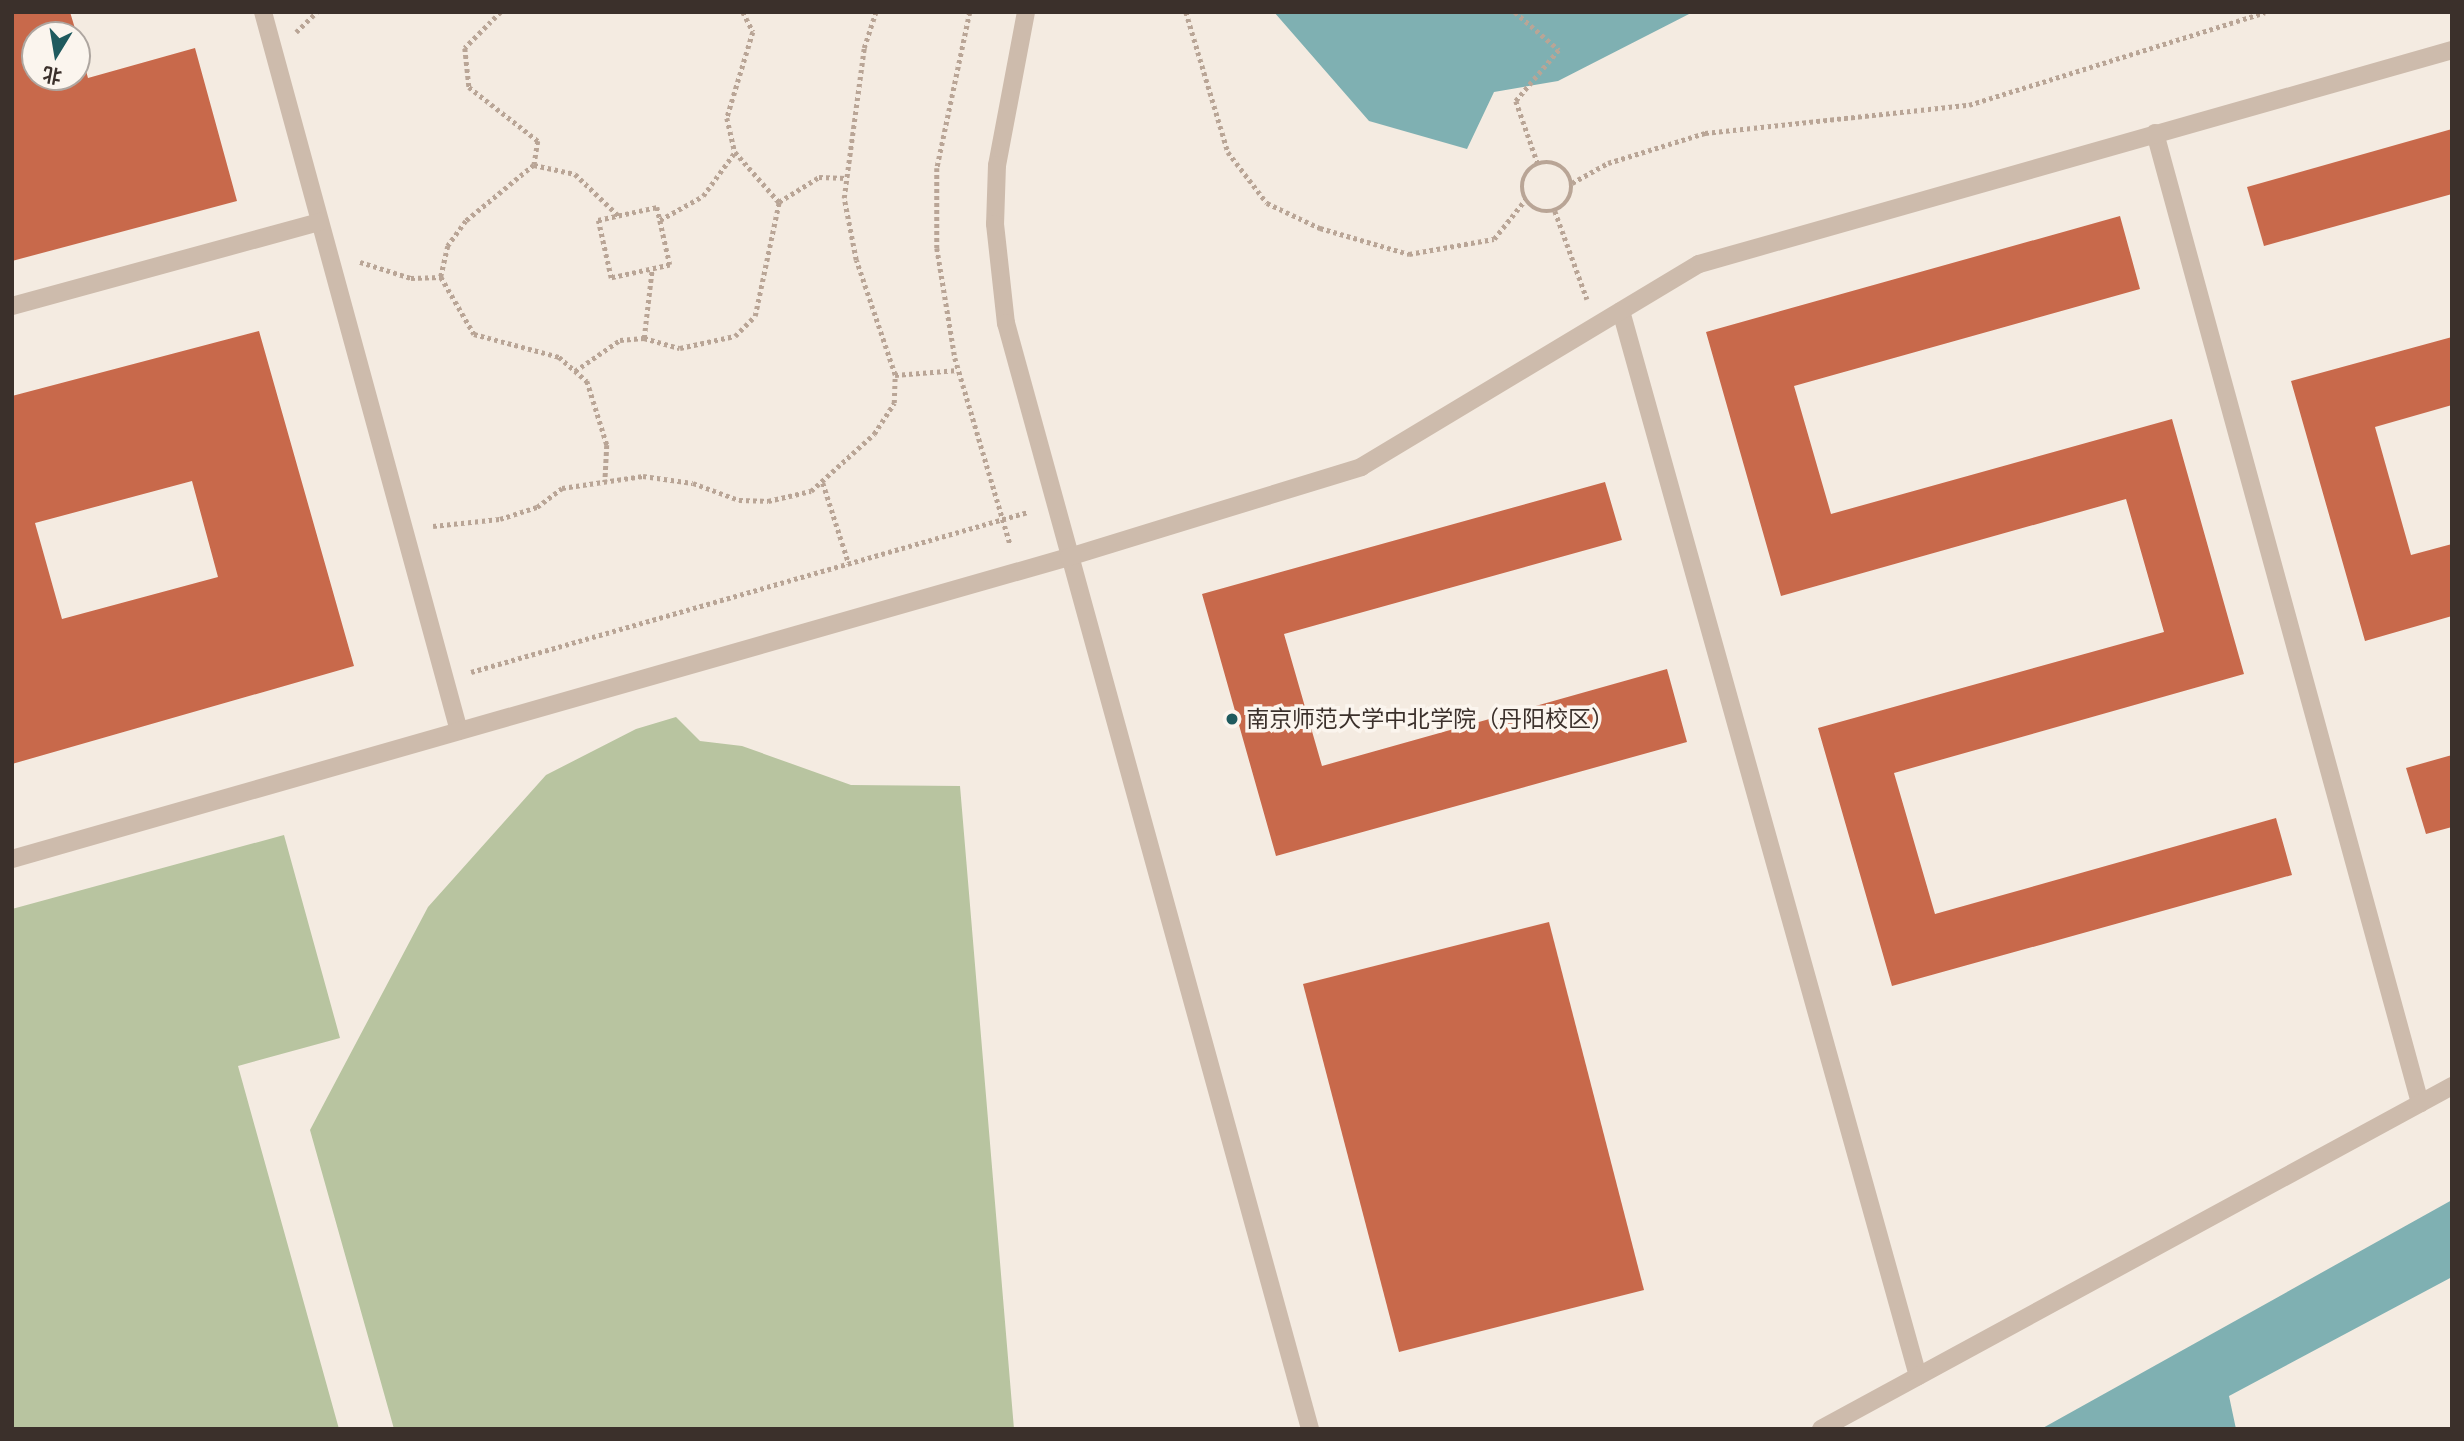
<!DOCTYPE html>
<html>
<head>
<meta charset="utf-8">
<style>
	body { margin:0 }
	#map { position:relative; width:2464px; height:1441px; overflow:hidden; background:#f4ebe1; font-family:Inter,"Noto Sans SC",sans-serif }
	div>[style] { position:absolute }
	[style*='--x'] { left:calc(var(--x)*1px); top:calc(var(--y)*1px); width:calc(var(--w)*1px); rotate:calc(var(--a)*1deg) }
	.green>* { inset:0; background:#b8c4a0 }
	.water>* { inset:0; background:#7fb0b2 }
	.building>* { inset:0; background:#c8694b }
	.path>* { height:4.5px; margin-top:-2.25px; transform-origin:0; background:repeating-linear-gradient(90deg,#b9a596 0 3.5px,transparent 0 7px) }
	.path>.ring { margin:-2.25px; padding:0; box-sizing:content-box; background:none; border:4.5px solid #b9a596; border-radius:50% }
	.street>* { height:18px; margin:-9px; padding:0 9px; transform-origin:9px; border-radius:9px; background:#cdbbac }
	.dots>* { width:19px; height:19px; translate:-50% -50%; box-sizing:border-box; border:4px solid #fbf5ee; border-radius:50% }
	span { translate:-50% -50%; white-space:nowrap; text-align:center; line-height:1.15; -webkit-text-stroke:7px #fbf5ee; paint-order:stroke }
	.poi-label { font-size:23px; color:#3b302b }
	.left { translate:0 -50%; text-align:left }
	.frame { position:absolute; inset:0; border:14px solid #3b302b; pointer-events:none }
	.north { position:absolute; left:21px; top:21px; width:70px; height:70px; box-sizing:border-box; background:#fbf5ee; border:2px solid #aea6a0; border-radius:50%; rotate:191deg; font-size:19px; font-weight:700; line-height:28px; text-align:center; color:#3b302b }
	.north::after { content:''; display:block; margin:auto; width:24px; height:32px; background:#1f5a5e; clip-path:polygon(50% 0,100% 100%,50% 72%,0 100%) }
</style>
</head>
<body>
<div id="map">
	<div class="green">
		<div style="clip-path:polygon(676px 717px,700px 741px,742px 746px,851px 785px,960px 786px,1014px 1429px,394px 1429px,310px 1130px,428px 907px,546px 775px,636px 729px)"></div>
		<div style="clip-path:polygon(284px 835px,340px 1038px,238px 1066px,339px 1429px,12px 1429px,12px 909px)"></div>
	</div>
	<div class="water">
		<div style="clip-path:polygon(1274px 12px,1693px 12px,1558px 81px,1494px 92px,1467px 149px,1369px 121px)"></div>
		<div style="clip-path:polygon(2452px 1200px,2452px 1277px,2229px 1396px,2236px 1429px,2041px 1429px)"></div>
	</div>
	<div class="building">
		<div style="clip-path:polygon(12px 12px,70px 12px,77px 35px,35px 35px,35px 77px,77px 77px,77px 39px,88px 78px,195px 48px,237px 201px,12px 261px)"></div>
		<div style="clip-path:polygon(2452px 129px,2452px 194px,2264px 246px,2247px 187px)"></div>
		<div style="clip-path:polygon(2120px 216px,2140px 289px,1794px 386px,1831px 514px,2172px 419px,2244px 674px,1894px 773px,1935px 914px,2276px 818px,2292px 875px,1892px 986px,1818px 728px,2164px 632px,2126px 499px,1781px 596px,1706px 332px)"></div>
		<div style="clip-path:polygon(evenodd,259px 331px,354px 666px,12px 764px,12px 396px,259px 331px,192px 481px,218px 577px,62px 619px,35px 523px,192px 481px)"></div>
		<div style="clip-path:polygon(2452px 337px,2452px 405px,2375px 427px,2411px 555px,2452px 544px,2452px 616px,2365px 641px,2291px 381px)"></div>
		<div style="clip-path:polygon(1605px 482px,1622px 540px,1284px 634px,1322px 766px,1667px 669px,1687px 742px,1276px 856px,1202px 594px)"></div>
		<div style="clip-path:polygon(2452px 755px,2452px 827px,2426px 834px,2406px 768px)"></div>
		<div style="clip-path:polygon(1549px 922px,1644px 1290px,1399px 1352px,1303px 984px)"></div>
	</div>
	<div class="path">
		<div style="--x:501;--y:12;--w:51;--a:135"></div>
		<div style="--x:465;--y:48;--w:39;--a:84"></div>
		<div style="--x:469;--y:87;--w:88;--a:38"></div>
		<div style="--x:538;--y:141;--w:24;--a:99"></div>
		<div style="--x:534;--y:165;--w:88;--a:140.5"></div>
		<div style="--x:466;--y:221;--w:31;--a:126"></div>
		<div style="--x:448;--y:246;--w:32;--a:103"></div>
		<div style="--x:441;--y:277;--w:66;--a:59.9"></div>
		<div style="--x:474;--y:334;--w:88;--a:15.1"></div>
		<div style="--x:559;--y:357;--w:37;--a:41"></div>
		<div style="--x:587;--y:381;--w:67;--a:72.6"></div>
		<div style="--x:607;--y:445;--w:37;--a:93"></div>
		<div style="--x:743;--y:12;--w:22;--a:63"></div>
		<div style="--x:753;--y:32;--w:90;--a:106.8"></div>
		<div style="--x:727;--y:118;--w:35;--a:77"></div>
		<div style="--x:735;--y:152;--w:67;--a:48.7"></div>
		<div style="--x:970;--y:12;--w:159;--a:101.9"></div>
		<div style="--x:937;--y:168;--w:80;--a:90"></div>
		<div style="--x:937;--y:248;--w:111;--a:80.7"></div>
		<div style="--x:955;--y:358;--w:194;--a:73.5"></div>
		<div style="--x:1186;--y:12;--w:146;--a:73.3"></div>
		<div style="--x:1228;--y:152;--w:64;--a:52.6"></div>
		<div style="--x:1267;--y:203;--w:59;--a:25.3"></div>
		<div style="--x:1320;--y:228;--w:93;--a:16.3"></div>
		<div style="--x:1409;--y:254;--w:86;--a:-10"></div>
		<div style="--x:1494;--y:239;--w:50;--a:-51.5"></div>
		<div style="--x:1515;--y:12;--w:58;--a:40.8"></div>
		<div style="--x:1559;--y:50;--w:67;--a:130.1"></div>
		<div style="--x:1516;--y:101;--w:67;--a:70.8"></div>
		<div style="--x:296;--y:32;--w:29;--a:-44"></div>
		<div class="ring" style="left:1522px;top:162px;width:45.5px;height:45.5px"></div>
		<div style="--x:534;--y:165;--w:42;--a:12.4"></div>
		<div style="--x:575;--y:174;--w:61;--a:43.7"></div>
		<div style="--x:1572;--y:183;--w:41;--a:-29.1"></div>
		<div style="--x:1608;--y:163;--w:102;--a:-17.2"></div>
		<div style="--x:1705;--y:133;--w:265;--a:-6.1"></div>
		<div style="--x:1969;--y:105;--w:310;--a:-17.4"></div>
		<div style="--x:657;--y:207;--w:59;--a:77.4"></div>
		<div style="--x:670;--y:265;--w:60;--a:167.6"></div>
		<div style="--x:611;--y:278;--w:59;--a:-102.6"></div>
		<div style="--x:598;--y:220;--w:60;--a:-12.4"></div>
		<div style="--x:1555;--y:211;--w:94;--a:70"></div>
		<div style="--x:660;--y:220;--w:49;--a:-29.2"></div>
		<div style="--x:703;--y:196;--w:54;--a:-54"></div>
		<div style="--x:360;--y:262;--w:53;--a:17.4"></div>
		<div style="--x:411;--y:278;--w:30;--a:-2"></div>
		<div style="--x:644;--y:338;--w:69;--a:-83.4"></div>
		<div style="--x:575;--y:371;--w:55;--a:-34.6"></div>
		<div style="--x:620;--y:340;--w:24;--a:-5"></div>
		<div style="--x:644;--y:338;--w:37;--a:16"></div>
		<div style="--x:680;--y:348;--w:56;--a:-12.3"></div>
		<div style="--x:735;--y:336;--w:28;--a:-45"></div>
		<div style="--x:755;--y:316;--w:116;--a:-78.1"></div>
		<div style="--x:779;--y:202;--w:47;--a:-32"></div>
		<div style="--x:819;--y:177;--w:28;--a:2"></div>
		<div style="--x:895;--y:375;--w:63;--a:-4.5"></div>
		<div style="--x:823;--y:483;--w:85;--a:72.2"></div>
		<div style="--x:433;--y:526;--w:67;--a:-6"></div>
		<div style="--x:500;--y:519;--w:39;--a:-18"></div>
		<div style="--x:537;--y:507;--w:31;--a:-37"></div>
		<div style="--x:562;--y:488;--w:82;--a:-8.4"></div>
		<div style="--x:643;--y:476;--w:50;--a:8"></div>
		<div style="--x:693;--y:483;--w:49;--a:20.3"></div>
		<div style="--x:739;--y:500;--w:29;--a:2"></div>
		<div style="--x:768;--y:501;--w:44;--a:-13.1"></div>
		<div style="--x:811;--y:491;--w:85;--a:-42.1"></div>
		<div style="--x:874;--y:434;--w:37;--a:-57"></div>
		<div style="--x:894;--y:403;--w:28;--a:-88"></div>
		<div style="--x:895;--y:375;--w:121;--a:-108.7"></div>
		<div style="--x:856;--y:260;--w:63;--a:-101"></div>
		<div style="--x:844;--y:198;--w:151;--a:-82.4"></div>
		<div style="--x:864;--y:48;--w:38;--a:-72"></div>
		<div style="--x:471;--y:672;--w:580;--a:-16.03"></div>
	</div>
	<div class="street">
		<div style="--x:263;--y:12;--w:745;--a:74.75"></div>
		<div style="--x:1026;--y:12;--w:156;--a:100.7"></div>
		<div style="--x:997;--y:165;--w:59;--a:91.9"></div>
		<div style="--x:995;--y:224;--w:100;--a:83.7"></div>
		<div style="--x:1006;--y:323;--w:1147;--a:74.63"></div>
		<div style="--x:2155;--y:133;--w:1006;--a:74.72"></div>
		<div style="--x:12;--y:306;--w:319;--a:-15.3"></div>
		<div style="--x:1621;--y:311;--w:1106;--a:74.42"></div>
		<div style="--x:12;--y:859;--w:1099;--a:-15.95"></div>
		<div style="--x:1069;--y:557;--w:306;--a:-17.1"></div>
		<div style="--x:1361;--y:467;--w:394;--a:-31"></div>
		<div style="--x:1699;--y:264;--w:783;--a:-15.86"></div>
		<div style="--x:1821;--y:1429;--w:718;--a:-28.53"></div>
	</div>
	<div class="dots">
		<div style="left:1232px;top:719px;background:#1f5a5e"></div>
	</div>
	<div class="poi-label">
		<span class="left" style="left:1246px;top:719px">南京师范大学中北学院（丹阳校区）</span>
	</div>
	<div class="frame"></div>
	<div class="north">北</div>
</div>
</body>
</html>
